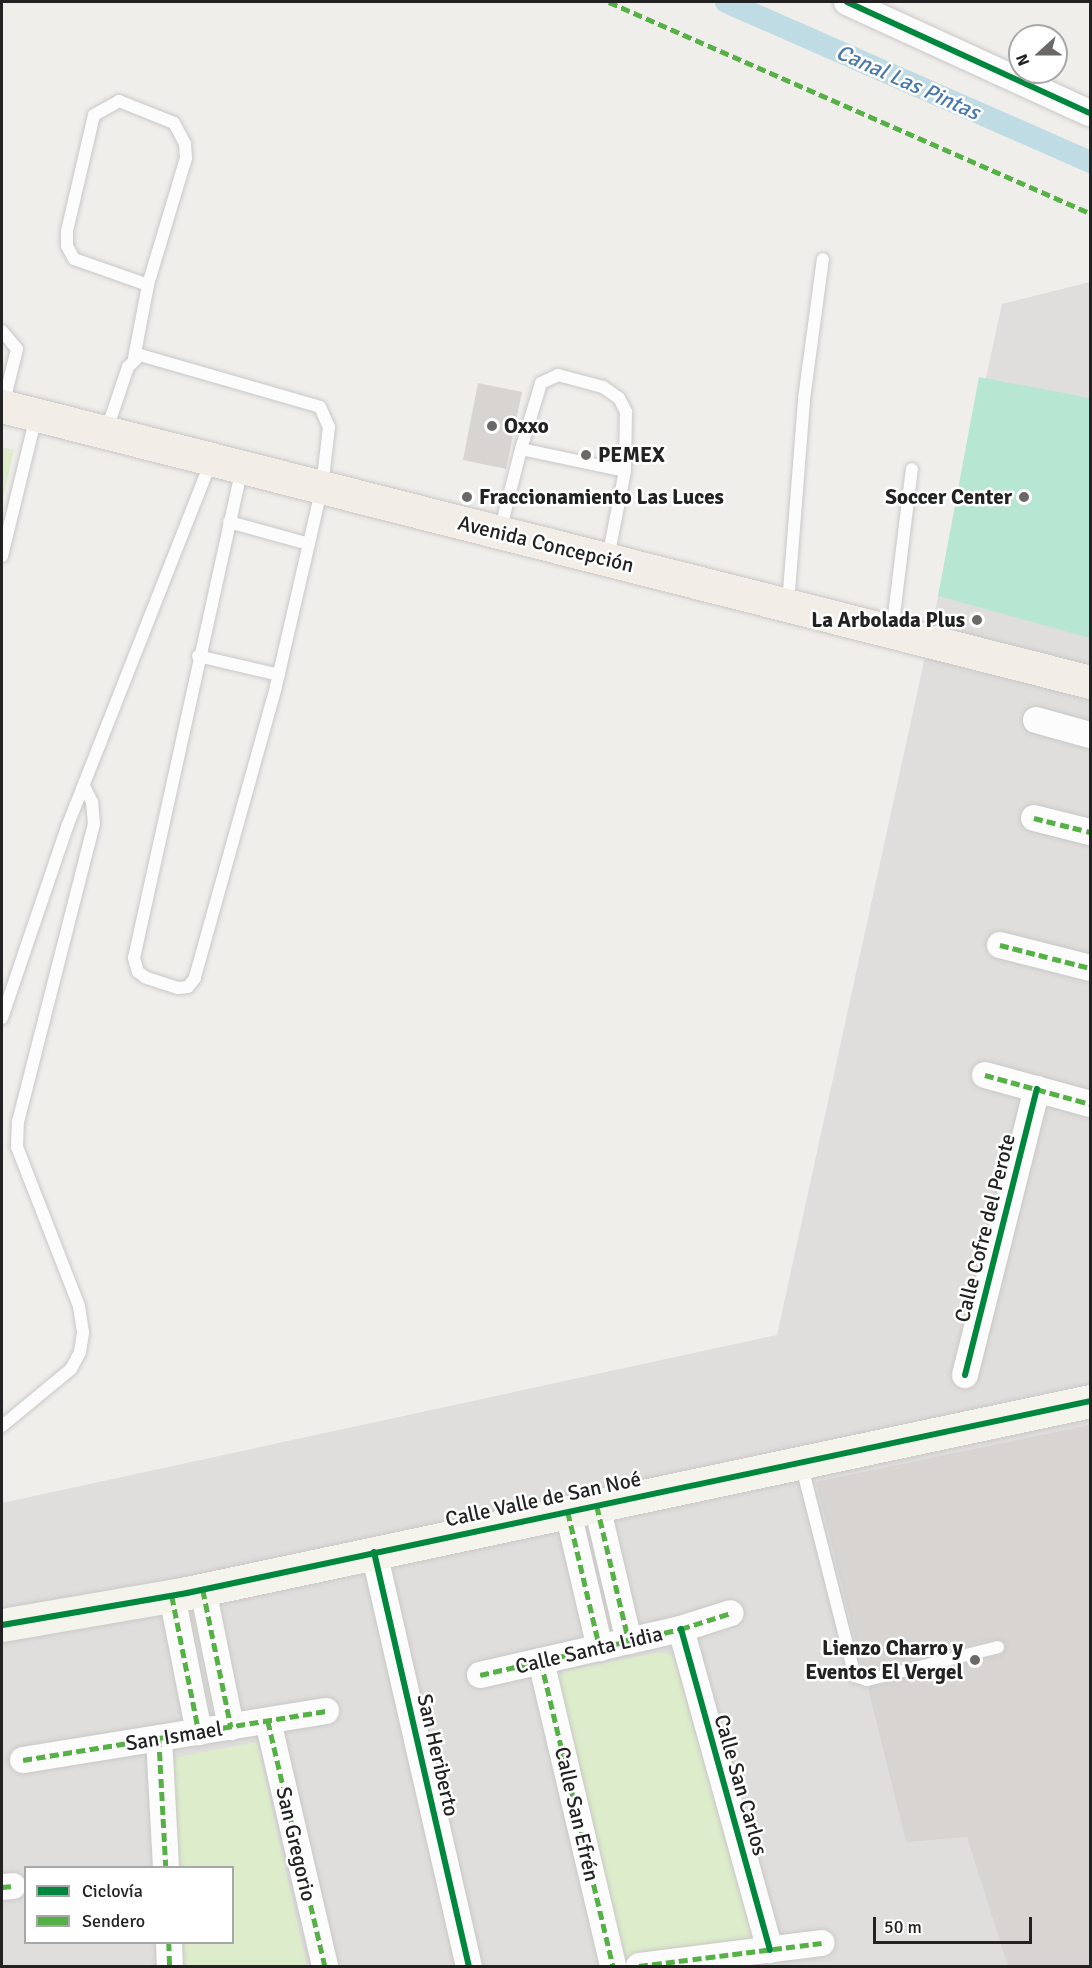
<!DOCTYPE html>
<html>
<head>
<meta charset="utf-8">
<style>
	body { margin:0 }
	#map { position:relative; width:1092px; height:1968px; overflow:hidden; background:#f0eeeb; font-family:Signika,sans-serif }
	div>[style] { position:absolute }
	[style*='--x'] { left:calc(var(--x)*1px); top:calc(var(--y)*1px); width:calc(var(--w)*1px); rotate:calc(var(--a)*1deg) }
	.residential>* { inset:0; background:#dfdedc }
	.grass>* { inset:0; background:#ddeccb }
	.pitch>* { inset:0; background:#b7e6d2 }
	.canal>* { height:22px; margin:-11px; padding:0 11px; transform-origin:11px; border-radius:11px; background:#bfdbe3 }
	.building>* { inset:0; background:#d7d4d2 }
	.roads { filter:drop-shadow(0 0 2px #c9c8c7) drop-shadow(0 0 2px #c9c8c7) }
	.lane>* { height:12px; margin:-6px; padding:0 6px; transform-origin:6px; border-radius:6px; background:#fdfcfc }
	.street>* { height:26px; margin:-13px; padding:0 13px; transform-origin:13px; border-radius:13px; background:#fdfcfc }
	.secondary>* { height:33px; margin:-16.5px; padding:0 16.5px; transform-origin:16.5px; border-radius:16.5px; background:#f4f4ed }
	.primary>* { height:33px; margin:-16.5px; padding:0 16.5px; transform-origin:16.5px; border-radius:16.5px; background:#f3ede7 }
	.quiet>* { height:4.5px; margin-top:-2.25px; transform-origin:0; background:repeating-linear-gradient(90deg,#55b145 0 9px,transparent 0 13.5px) }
	.cycleway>* { height:6px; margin:-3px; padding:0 3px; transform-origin:3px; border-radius:3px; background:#00873e }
	.dots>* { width:16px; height:16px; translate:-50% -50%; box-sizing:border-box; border:3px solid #fff; border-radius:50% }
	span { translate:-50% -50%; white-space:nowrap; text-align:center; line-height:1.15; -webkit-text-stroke:5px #fff; paint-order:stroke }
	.poi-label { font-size:21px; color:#222; font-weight:700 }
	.left { translate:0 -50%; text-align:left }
	.right { translate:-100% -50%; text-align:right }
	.street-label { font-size:21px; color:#222 }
	.water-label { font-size:22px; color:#4a7aab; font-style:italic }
	.frame { position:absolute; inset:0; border:3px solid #222; pointer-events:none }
	.legend { position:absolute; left:24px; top:1866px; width:210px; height:78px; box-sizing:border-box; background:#fff; border:2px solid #a7a7a7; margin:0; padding:8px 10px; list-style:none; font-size:18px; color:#222 }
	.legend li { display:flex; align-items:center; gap:12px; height:30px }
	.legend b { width:30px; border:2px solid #a7a7a7 }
	.north { position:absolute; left:1008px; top:24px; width:60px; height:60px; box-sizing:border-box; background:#fff; border:2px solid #a7a7a7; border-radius:50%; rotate:249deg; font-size:16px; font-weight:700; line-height:24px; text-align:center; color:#222 }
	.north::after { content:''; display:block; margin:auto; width:21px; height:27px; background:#6a6968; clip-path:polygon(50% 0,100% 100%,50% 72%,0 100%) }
	.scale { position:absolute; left:873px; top:1917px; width:159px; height:27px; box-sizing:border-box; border:3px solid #222; border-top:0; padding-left:8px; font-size:18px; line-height:21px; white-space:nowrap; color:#222; -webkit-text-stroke:4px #fff; paint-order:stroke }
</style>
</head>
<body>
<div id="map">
	<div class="residential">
		<div style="clip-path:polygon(evenodd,1090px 282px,1090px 1966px,2px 1966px,2px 1503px,777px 1335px,1002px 304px,1090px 282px,26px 1868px,232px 1868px,232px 1942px,26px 1942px,26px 1868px)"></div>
	</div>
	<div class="grass">
		<div style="clip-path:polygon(2px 447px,14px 450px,2px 503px)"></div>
		<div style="clip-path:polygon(659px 1652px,673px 1655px,754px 1941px,621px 1958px,556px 1682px,565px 1671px)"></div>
		<div style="clip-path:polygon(257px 1742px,307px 1966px,181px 1966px,180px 1943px,232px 1942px,232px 1868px,177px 1867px,172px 1758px)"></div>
	</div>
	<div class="pitch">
		<div style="clip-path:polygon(979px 377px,1090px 398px,1090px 638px,938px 596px)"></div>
	</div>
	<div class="canal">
		<div style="--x:726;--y:2;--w:398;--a:23.7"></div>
	</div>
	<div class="building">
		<div style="clip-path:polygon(478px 383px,522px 392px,506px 469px,463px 460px)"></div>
		<div style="clip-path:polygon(1090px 1425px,1090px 1966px,1008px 1966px,967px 1837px,906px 1842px,868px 1688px,1000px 1655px,1006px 1644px,996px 1639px,863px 1670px,816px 1482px)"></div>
	</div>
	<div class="roads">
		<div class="lane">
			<div style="--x:119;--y:101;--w:59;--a:21.8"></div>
			<div style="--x:174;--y:123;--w:24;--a:62"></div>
			<div style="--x:185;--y:144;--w:14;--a:86"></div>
			<div style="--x:186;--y:158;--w:133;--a:106.7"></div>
			<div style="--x:148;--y:285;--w:78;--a:-160.6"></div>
			<div style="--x:74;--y:259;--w:15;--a:-118"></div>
			<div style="--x:67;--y:246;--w:15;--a:-90"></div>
			<div style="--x:67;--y:231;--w:119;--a:-76.9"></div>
			<div style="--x:94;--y:115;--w:29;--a:-29"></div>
			<div style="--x:2;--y:331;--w:23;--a:50"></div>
			<div style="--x:17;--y:349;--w:58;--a:104"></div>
			<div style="--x:134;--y:358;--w:74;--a:-79.1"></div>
			<div style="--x:106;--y:432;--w:69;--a:-71.3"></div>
			<div style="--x:128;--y:367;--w:17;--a:-45"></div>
			<div style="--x:140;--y:355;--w:187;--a:16.1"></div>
			<div style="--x:320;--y:407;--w:22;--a:66"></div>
			<div style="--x:329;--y:427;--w:60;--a:96.7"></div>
			<div style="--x:322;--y:487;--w:205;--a:103"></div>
			<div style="--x:276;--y:687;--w:302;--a:105.6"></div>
			<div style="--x:195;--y:978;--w:11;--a:128"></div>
			<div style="--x:188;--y:987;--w:10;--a:174"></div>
			<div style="--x:178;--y:988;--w:35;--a:-162"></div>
			<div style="--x:145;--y:977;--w:9;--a:-144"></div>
			<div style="--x:138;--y:972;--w:15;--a:-106"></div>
			<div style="--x:134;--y:958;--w:502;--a:-77.57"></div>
			<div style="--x:521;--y:449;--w:69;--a:-73.1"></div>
			<div style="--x:541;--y:383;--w:19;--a:-25"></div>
			<div style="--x:558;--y:375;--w:47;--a:14.9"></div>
			<div style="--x:603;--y:387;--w:19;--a:35"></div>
			<div style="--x:619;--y:398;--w:16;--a:63"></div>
			<div style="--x:626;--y:412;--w:59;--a:91"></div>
			<div style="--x:229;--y:522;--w:83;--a:15.4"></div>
			<div style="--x:500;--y:531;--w:85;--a:-75.6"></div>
			<div style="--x:521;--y:449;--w:106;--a:11.9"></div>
			<div style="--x:625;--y:471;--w:89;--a:101.1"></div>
			<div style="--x:2;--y:556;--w:144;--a:-76.3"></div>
			<div style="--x:788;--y:604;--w:206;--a:-85.5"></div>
			<div style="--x:804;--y:399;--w:141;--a:-82.3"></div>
			<div style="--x:892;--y:631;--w:163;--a:-83"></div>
			<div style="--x:198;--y:656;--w:83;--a:13.2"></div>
			<div style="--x:2;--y:1018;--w:202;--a:-71.2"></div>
			<div style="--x:67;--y:827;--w:393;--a:-68.5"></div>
			<div style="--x:2;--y:1426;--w:89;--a:-39.6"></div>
			<div style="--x:71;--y:1369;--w:19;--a:-62"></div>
			<div style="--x:80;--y:1352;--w:20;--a:-81"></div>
			<div style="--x:83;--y:1332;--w:26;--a:-99"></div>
			<div style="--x:79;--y:1306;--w:171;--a:-111.3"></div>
			<div style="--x:17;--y:1147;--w:25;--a:-88"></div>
			<div style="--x:18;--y:1122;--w:308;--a:-75.7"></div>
			<div style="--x:94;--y:824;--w:22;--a:-95"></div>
			<div style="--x:92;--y:802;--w:18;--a:-117"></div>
			<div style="--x:801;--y:1463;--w:220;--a:75.8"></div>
			<div style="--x:855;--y:1676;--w:13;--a:18"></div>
			<div style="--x:867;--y:1680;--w:135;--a:-14.1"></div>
		</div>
		<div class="street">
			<div style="--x:847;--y:2;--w:267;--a:24.6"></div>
			<div style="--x:1036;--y:720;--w:56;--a:15.5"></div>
			<div style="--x:1034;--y:818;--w:58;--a:14"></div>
			<div style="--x:1000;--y:945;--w:93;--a:14.3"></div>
			<div style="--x:985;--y:1075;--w:109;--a:15.4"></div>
			<div style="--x:965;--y:1375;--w:295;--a:-75.9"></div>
			<div style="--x:597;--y:1506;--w:139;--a:76.7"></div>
			<div style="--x:568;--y:1512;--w:140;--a:76.8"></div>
			<div style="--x:374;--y:1552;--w:425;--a:77.1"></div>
			<div style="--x:203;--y:1590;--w:140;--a:78.4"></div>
			<div style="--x:172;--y:1596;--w:139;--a:78.8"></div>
			<div style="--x:681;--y:1629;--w:333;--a:74.5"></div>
			<div style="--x:541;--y:1661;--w:313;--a:76.7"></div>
			<div style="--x:480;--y:1675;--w:206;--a:-12.9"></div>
			<div style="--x:681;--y:1629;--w:52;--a:-17.7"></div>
			<div style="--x:268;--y:1721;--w:252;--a:76.9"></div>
			<div style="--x:159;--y:1738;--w:130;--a:86.9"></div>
			<div style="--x:23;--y:1760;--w:307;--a:-9.2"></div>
			<div style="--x:2;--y:1887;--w:11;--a:-5"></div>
			<div style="--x:169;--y:1942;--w:24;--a:88"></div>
			<div style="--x:639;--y:1966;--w:184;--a:-7.2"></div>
		</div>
		<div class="secondary">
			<div style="--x:2;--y:1625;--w:188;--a:-9.8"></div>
			<div style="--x:187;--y:1593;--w:923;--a:-12"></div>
		</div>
		<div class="primary">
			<div style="--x:2;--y:406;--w:1122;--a:14.23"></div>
		</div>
	</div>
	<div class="quiet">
		<div style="--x:609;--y:2;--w:525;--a:23.69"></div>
		<div style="--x:1034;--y:818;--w:58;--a:14"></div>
		<div style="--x:1000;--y:945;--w:93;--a:14.3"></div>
		<div style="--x:985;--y:1075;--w:109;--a:15.4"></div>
		<div style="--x:597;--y:1506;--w:139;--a:76.7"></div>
		<div style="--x:568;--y:1512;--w:140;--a:76.8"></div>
		<div style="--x:203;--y:1590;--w:140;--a:78.4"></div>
		<div style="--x:172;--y:1596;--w:139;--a:78.8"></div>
		<div style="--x:541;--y:1661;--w:313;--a:76.7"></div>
		<div style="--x:480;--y:1675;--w:206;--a:-12.9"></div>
		<div style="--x:681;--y:1629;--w:52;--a:-17.7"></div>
		<div style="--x:268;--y:1721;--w:252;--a:76.9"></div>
		<div style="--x:159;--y:1738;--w:130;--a:86.9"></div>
		<div style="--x:23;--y:1760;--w:307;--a:-9.2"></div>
		<div style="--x:2;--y:1887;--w:11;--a:-5"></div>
		<div style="--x:169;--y:1942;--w:24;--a:88"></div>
		<div style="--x:639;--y:1966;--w:184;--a:-7.2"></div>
	</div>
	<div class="cycleway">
		<div style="--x:847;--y:2;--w:267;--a:24.6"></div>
		<div style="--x:965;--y:1375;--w:295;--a:-75.9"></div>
		<div style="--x:374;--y:1552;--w:425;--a:77.1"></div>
		<div style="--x:2;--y:1625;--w:188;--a:-9.8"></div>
		<div style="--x:187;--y:1593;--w:923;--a:-12"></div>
		<div style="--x:681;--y:1629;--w:333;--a:74.5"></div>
	</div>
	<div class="dots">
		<div style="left:492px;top:426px;background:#6a6968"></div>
		<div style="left:586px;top:455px;background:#6a6968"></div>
		<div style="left:467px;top:497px;background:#6a6968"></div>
		<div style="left:1024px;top:497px;background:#6a6968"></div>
		<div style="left:977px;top:620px;background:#6a6968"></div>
		<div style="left:975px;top:1660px;background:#6a6968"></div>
	</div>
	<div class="poi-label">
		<span class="left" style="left:504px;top:426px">Oxxo</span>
		<span class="left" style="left:598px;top:455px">PEMEX</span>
		<span class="left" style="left:479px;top:497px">Fraccionamiento Las Luces</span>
		<span class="right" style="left:1012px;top:497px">Soccer Center</span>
		<span class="right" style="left:965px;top:620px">La Arbolada Plus</span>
		<span class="right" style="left:963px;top:1660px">Lienzo Charro y<br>Eventos El Vergel</span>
	</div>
	<div class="street-label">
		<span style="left:546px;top:544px;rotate:14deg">Avenida Concepción</span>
		<span style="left:985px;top:1228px;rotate:-76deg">Calle Cofre del Perote</span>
		<span style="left:543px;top:1499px;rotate:-12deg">Calle Valle de San Noé</span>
		<span style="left:589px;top:1650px;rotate:-13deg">Calle Santa Lidia</span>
		<span style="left:174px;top:1736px;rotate:-9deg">San Ismael</span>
		<span style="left:438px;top:1755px;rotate:77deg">San Heriberto</span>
		<span style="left:741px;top:1785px;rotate:74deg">Calle San Carlos</span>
		<span style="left:577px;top:1814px;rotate:77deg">Calle San Efrén</span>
		<span style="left:296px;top:1844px;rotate:77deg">San Gregorio</span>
	</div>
	<div class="water-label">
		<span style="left:908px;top:82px;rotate:24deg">Canal Las Pintas</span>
	</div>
	<div class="frame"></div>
	<ul class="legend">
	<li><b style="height:8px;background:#00873e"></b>Ciclovía</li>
	<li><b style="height:8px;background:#55b145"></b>Sendero</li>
	</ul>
	<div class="north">N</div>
	<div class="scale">50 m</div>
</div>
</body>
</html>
